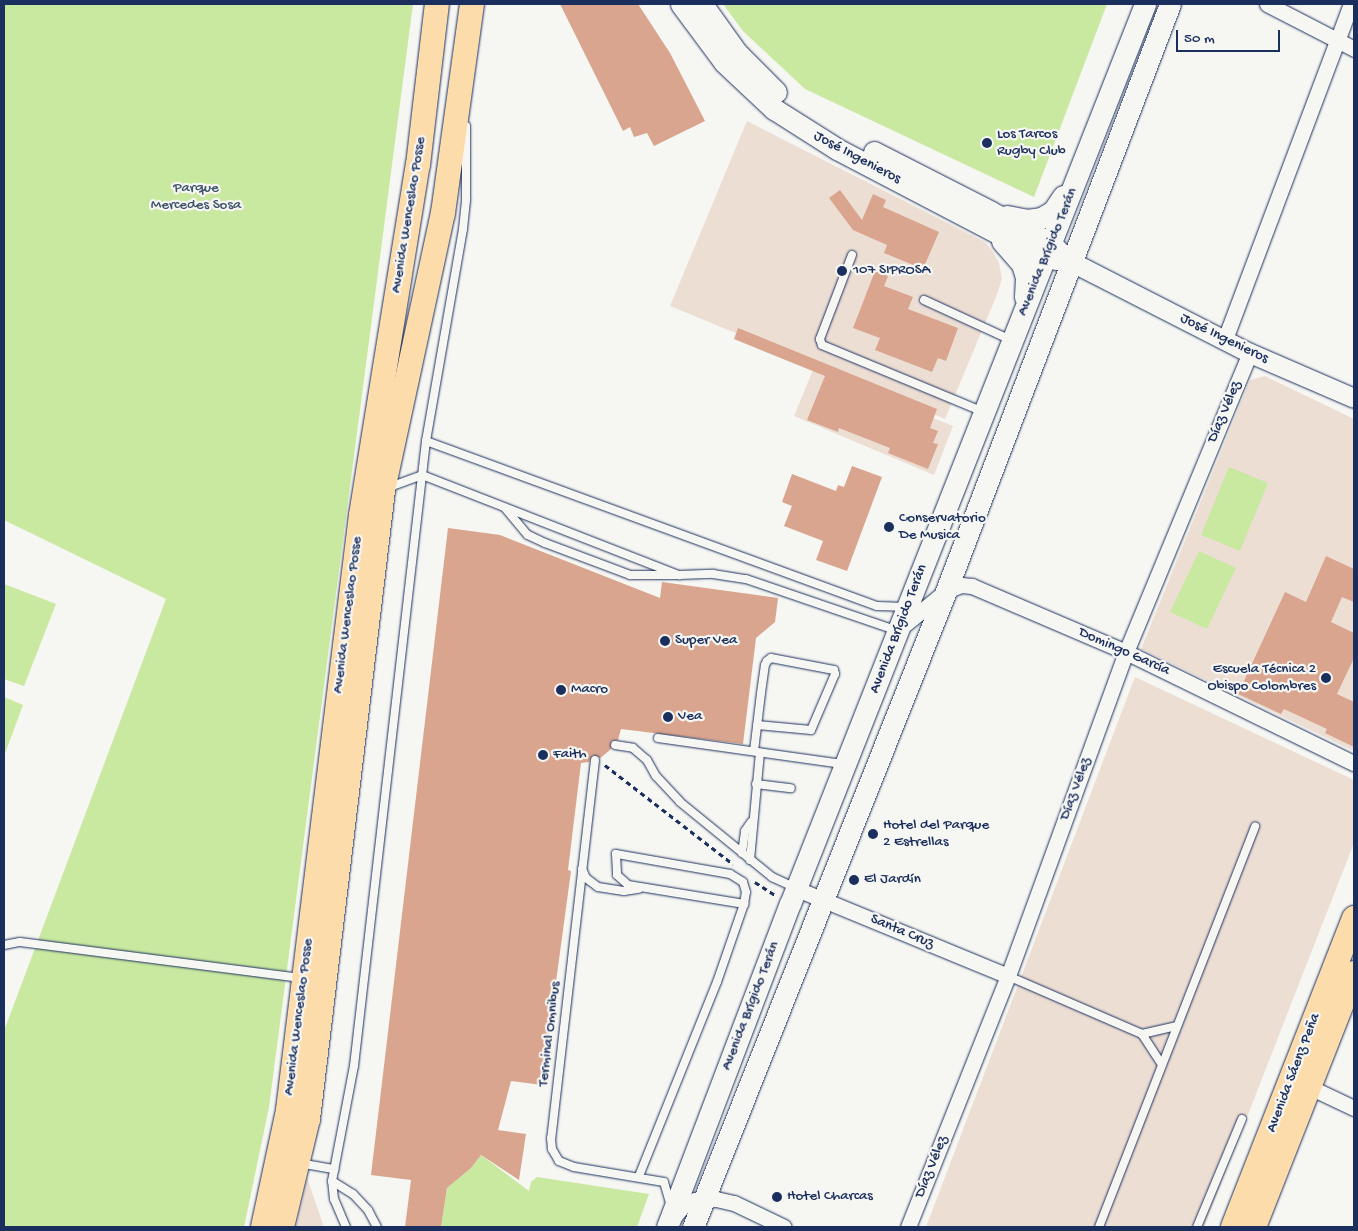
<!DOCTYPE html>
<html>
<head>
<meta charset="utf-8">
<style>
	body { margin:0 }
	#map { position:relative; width:1358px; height:1231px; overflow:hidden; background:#f6f6f2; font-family:"Gochi Hand",sans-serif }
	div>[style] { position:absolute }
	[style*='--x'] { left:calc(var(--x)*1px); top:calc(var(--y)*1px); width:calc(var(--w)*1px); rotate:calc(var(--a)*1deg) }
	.built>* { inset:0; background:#edded4 }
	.green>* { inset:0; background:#c9e8a0 }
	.building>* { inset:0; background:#d9a58e }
	.path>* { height:2.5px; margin-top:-1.25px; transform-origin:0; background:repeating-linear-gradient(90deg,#1b2f5e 0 5px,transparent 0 9px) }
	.roads { filter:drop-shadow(0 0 1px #1b2f5e) drop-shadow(0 0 1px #1b2f5e) }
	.service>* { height:8px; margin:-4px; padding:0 4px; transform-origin:4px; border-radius:4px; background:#f6f6f2 }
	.minor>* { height:15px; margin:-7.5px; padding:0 7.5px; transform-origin:7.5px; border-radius:7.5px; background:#f6f6f2 }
	.tertiary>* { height:19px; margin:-9.5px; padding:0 9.5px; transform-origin:9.5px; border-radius:9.5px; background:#f6f6f2 }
	.secondary>* { height:21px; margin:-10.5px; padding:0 10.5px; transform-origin:10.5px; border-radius:10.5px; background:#f6f6f2 }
	.primary>* { height:24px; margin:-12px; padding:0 12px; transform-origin:12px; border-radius:12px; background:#fddcac }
	.dots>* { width:14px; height:14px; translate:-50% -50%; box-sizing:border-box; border:2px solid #f6f6f2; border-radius:50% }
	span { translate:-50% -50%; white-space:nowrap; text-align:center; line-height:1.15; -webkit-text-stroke:4.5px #f6f6f2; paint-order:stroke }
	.poi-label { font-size:15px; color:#1b2f5e }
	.left { translate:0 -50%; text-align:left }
	.right { translate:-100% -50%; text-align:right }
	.street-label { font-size:15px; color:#1b2f5e }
	.park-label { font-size:15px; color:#3e546b }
	.frame { position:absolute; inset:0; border:5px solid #1b2f5e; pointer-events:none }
	.scale { position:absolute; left:1176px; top:30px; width:104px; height:22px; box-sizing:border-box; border:2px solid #1b2f5e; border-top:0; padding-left:6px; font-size:15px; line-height:18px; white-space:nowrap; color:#1b2f5e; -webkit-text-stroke:4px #f6f6f2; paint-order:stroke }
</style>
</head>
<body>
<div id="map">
	<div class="built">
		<div style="clip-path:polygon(747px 121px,985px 242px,993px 252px,999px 263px,1002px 279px,996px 297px,945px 419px,670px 306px)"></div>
		<div style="clip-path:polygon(813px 370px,953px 426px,934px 475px,794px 416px)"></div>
		<div style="clip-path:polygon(1265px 376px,1354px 419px,1354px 751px,1141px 649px,1250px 380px)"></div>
		<div style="clip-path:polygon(1135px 677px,1354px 780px,1354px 843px,1204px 1227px,926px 1227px)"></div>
		<div style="clip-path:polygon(307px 1178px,324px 1227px,296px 1227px)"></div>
	</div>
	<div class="green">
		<div style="clip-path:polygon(4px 4px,413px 4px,269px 1107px,244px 1227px,4px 1227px,4px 1031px,166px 599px,4px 520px)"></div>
		<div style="clip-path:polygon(723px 4px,1107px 4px,1034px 197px,805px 89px,743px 31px)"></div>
		<div style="clip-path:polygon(1229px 467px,1268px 483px,1240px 551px,1201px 535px)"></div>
		<div style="clip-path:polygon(1199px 551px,1236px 568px,1207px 629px,1170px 612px)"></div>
		<div style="clip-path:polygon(4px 584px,56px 604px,24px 686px,4px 679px)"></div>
		<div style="clip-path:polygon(4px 697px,23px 705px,4px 756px)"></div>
		<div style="clip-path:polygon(481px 1155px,529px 1191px,531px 1182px,537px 1177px,649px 1194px,637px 1227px,441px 1227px,447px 1188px,471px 1168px)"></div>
	</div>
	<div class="building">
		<div style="clip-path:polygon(560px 4px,638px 4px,670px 53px,705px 121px,654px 146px,647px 133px,634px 137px,630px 127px,623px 131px)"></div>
		<div style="clip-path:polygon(840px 190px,862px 220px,873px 194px,886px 200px,883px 207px,939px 232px,923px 269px,884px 253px,887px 245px,853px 230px,829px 198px)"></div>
		<div style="clip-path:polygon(875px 271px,888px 276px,884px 286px,913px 297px,908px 309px,958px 328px,946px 361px,938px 358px,932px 372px,875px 350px,880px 338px,853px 328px)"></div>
		<div style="clip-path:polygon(738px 328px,937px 409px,930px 428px,938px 431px,933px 443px,938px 444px,928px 469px,888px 453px,890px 448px,839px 428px,838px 432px,807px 420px,825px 376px,734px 339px)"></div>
		<div style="clip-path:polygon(852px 466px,882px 477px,847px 571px,816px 560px,823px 541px,784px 526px,792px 506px,782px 502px,792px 474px,836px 491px,838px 485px,844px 487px)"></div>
		<div style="clip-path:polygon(448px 528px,500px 535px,660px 598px,662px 582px,778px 598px,775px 622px,756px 638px,743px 744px,621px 729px,618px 740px,611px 741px,611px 749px,604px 755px,600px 758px,593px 755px,589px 762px,581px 763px,568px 870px,571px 871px,542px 1085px,511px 1081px,498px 1130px,526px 1134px,519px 1180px,481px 1155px,471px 1168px,447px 1188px,441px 1227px,405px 1227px,411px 1180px,371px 1175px)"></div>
		<div style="clip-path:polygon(1326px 556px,1354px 569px,1354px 602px,1342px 597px,1331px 622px,1354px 633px,1354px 658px,1337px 694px,1354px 702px,1354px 747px,1325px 733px,1327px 729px,1284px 709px,1281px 714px,1238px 694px,1285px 592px,1306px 602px)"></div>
	</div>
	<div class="path">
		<div style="--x:605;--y:765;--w:162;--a:37.7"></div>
		<div style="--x:755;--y:882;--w:24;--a:33"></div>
	</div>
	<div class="roads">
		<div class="service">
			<div style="--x:852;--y:255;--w:90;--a:110.9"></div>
			<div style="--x:820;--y:339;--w:6;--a:72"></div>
			<div style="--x:822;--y:345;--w:175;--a:22.5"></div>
			<div style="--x:924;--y:300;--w:96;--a:24.7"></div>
			<div style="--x:426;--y:441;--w:480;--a:20.1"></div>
			<div style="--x:877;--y:606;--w:28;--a:2"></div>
			<div style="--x:387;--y:488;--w:37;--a:-20"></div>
			<div style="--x:422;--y:475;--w:276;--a:21.3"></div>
			<div style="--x:679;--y:575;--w:34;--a:-2"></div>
			<div style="--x:713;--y:574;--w:33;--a:9"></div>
			<div style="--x:746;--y:579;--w:157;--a:18.9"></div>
			<div style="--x:505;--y:508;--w:35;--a:50"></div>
			<div style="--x:528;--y:535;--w:19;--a:25"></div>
			<div style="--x:545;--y:543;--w:91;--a:20.6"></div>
			<div style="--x:630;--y:575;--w:46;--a:0"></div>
			<div style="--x:658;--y:738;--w:188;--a:8"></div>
			<div style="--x:615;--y:745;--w:18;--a:9"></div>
			<div style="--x:633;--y:748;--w:18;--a:41"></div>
			<div style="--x:647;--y:760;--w:18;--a:61"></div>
			<div style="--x:656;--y:776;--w:35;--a:47"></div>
			<div style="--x:680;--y:802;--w:119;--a:39.2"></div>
			<div style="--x:772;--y:877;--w:26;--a:25"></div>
			<div style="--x:754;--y:751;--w:58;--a:-83.1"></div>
			<div style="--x:761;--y:693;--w:28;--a:-82"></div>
			<div style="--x:765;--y:665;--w:4;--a:-63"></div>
			<div style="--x:767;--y:661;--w:5;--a:-37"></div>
			<div style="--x:771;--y:658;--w:64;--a:10.8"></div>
			<div style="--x:834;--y:670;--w:4;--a:76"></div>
			<div style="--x:835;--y:674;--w:61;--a:113.2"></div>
			<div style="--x:811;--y:730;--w:54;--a:-174.7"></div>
			<div style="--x:595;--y:760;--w:381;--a:96.6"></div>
			<div style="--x:551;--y:1138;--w:11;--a:85"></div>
			<div style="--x:552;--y:1149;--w:14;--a:60"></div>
			<div style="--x:559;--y:1161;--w:16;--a:22"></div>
			<div style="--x:574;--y:1167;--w:91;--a:9.5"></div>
			<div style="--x:664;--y:1182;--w:22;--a:74"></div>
			<div style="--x:756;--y:784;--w:35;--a:7"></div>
			<div style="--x:742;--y:853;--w:22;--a:-82"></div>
			<div style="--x:745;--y:831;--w:11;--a:-56"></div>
			<div style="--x:750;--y:860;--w:108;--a:-84.7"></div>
			<div style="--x:582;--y:869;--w:10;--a:66"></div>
			<div style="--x:586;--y:878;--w:15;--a:37"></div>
			<div style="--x:598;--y:887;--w:26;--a:9"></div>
			<div style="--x:624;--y:891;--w:15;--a:-8"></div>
			<div style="--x:4;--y:945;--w:16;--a:-11"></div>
			<div style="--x:20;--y:942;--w:283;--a:7.3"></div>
			<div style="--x:1008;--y:976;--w:146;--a:23.4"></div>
			<div style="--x:1142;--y:1034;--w:35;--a:-13"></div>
			<div style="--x:1142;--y:1034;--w:35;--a:57"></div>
			<div style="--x:299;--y:1163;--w:36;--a:10"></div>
			<div style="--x:639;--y:1176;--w:209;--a:-68.1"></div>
			<div style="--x:717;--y:982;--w:83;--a:-70.9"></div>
			<div style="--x:744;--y:904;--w:12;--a:-81"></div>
			<div style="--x:746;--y:892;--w:10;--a:-107"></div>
			<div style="--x:743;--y:882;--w:15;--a:-148"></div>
			<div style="--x:730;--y:874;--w:116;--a:-170"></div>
			<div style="--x:616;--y:854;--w:21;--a:87"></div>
			<div style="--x:617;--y:875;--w:15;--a:42"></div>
			<div style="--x:628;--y:885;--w:118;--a:9.3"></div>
			<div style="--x:332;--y:1181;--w:25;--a:32"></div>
			<div style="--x:353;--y:1194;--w:22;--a:47"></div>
			<div style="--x:368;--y:1210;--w:19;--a:62"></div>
			<div style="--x:346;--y:1227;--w:30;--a:-113"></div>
			<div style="--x:334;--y:1199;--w:18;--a:-96"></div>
			<div style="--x:332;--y:1181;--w:117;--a:-79.2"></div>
			<div style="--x:354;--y:1066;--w:629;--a:-83.43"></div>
			<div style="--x:426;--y:441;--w:215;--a:-80.1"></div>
			<div style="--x:463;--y:229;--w:31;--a:-84"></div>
			<div style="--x:466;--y:198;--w:72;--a:-90"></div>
			<div style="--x:1099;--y:1227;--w:430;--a:-68.7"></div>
			<div style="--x:1197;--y:1227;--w:117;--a:-67.4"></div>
		</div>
		<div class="minor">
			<div style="--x:1267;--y:4;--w:98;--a:27.3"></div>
			<div style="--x:1225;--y:339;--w:358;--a:-69.4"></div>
			<div style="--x:898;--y:630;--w:62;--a:-39.1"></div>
			<div style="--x:946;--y:591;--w:16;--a:-22"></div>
			<div style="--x:961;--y:585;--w:11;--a:5"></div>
			<div style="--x:972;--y:586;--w:168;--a:23.2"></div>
			<div style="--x:1126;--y:652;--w:254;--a:26"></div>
			<div style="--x:797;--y:889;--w:228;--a:22.4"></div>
			<div style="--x:1301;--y:1083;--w:59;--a:25.3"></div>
			<div style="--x:673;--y:1218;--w:16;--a:-50"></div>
			<div style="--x:683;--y:1206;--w:13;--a:-27"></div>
			<div style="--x:695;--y:1200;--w:21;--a:-3"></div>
			<div style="--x:716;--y:1199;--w:18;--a:13"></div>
			<div style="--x:734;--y:1203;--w:55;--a:25.6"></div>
			<div style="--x:908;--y:1227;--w:270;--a:-68.3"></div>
			<div style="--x:1008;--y:976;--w:345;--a:-70"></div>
			<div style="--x:1126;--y:652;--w:324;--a:-67.5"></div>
		</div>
		<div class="tertiary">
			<div style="--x:1070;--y:261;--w:202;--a:27.1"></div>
			<div style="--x:1250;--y:353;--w:113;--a:23.4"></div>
		</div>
		<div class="secondary">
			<div style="--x:681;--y:4;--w:72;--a:53.4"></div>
			<div style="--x:724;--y:62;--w:69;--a:43.2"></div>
			<div style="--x:774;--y:109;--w:75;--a:32.4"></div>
			<div style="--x:837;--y:149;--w:233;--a:27.6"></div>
			<div style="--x:1044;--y:257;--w:13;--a:9"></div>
			<div style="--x:702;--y:4;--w:60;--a:54.5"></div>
			<div style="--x:737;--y:53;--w:55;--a:45"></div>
			<div style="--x:874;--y:152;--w:131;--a:27.1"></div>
			<div style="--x:991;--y:212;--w:67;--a:27.7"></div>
			<div style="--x:1050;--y:243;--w:14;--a:45"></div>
			<div style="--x:1007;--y:216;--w:20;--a:11"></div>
			<div style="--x:1027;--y:220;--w:14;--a:-8"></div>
			<div style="--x:1041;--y:218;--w:14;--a:-30"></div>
			<div style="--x:1053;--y:211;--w:18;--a:-56"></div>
			<div style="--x:1002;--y:241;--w:30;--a:49"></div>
			<div style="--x:1022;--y:264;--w:14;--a:73"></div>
			<div style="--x:1026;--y:277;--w:20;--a:93"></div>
			<div style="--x:667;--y:1227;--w:346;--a:-69.2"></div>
			<div style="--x:790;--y:904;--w:967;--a:-68.47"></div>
			<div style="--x:693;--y:1227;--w:684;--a:-68.31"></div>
			<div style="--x:946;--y:591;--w:628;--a:-69.11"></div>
		</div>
		<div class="primary">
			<div style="--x:263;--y:1227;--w:120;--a:-77.9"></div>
			<div style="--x:288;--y:1110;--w:599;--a:-83.01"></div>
			<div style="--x:361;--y:515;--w:355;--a:-80.8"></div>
			<div style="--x:418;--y:165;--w:162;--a:-83.3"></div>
			<div style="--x:282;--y:1227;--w:111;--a:-76.5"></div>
			<div style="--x:308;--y:1119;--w:633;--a:-83.2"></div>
			<div style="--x:383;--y:490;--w:283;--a:-77.8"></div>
			<div style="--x:443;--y:213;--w:211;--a:-82.1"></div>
			<div style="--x:1233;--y:1227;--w:332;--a:-68.6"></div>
			<div style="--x:1254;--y:1227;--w:273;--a:-68.5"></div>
		</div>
	</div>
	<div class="dots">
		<div style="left:987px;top:143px;background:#1b2f5e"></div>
		<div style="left:842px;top:271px;background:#1b2f5e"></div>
		<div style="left:889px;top:527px;background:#1b2f5e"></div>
		<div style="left:665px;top:641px;background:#1b2f5e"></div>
		<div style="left:1326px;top:678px;background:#1b2f5e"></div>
		<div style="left:561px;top:690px;background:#1b2f5e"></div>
		<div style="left:668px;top:717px;background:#1b2f5e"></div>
		<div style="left:543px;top:755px;background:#1b2f5e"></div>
		<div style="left:873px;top:834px;background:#1b2f5e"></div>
		<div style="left:854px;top:880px;background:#1b2f5e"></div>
		<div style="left:777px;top:1197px;background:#1b2f5e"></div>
	</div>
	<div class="poi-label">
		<span class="left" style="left:997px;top:143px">Los Tarcos<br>Rugby Club</span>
		<span class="left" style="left:853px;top:271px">107 SIPROSA</span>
		<span class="left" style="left:899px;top:527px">Conservatorio<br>De Musica</span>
		<span class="left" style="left:675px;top:641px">Super Vea</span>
		<span class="right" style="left:1316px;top:678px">Escuela Técnica 2<br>Obispo Colombres</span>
		<span class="left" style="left:571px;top:690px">Macro</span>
		<span class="left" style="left:678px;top:717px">Vea</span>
		<span class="left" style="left:553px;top:755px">Faith</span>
		<span class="left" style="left:883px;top:834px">Hotel del Parque<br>2 Estrellas</span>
		<span class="left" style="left:864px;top:880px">El Jardín</span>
		<span class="left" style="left:787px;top:1197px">Hotel Charcas</span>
	</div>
	<div class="street-label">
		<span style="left:857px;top:158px;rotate:28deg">José Ingenieros</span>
		<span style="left:409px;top:215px;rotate:-81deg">Avenida Wenceslao Posse</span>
		<span style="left:1048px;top:252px;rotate:-68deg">Avenida Brígido Terán</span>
		<span style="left:1224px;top:339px;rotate:26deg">José Ingenieros</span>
		<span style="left:1225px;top:412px;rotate:-67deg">Díaz Vélez</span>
		<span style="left:348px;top:615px;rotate:-83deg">Avenida Wenceslao Posse</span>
		<span style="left:899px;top:629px;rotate:-69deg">Avenida Brígido Terán</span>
		<span style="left:1124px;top:652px;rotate:24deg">Domingo García</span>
		<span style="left:1076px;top:789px;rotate:-70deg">Díaz Vélez</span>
		<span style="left:902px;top:932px;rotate:23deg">Santa Cruz</span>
		<span style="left:751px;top:1006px;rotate:-69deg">Avenida Brígido Terán</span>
		<span style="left:299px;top:1017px;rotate:-83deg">Avenida Wenceslao Posse</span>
		<span style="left:550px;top:1034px;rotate:-83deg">Terminal Omnibus</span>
		<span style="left:1294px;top:1073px;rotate:-69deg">Avenida Sáenz Peña</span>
		<span style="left:932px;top:1167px;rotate:-68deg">Díaz Vélez</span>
	</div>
	<div class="park-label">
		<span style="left:196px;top:197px">Parque<br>Mercedes Sosa</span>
	</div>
	<div class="frame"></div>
	<div class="scale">50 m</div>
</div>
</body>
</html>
